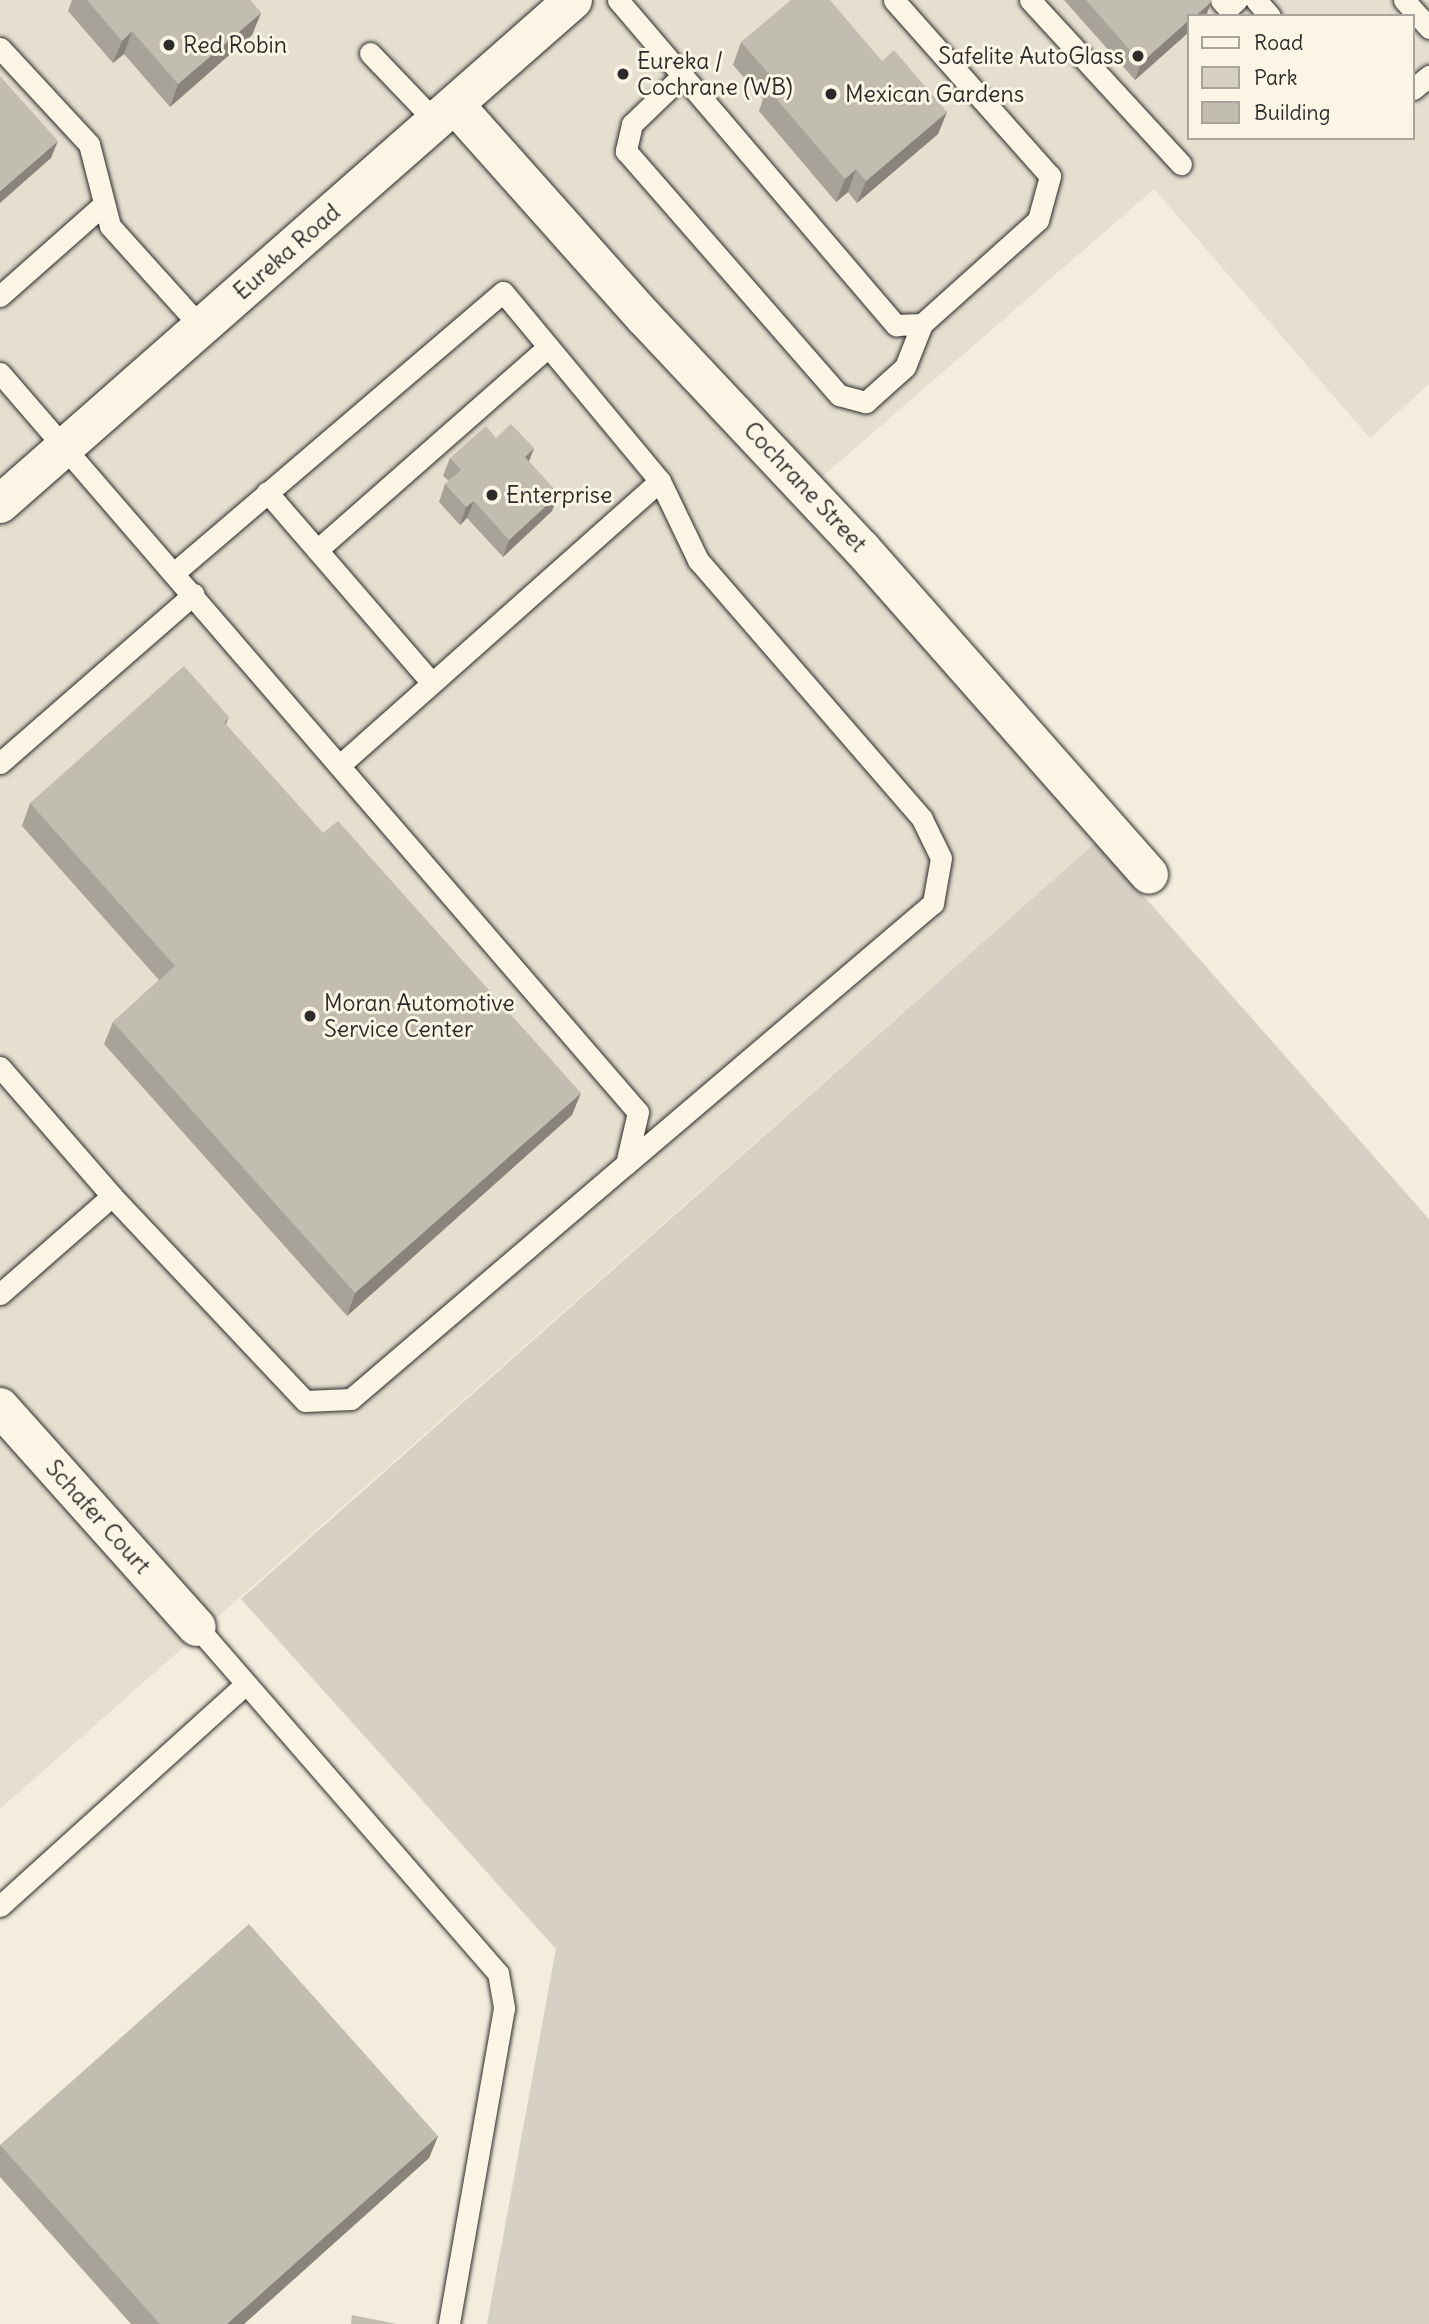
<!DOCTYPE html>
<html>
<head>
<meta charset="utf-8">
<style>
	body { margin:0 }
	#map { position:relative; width:1429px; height:2324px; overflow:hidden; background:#f4edde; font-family:Delius,sans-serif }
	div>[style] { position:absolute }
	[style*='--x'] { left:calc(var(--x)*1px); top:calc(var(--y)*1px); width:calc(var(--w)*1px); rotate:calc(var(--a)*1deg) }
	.built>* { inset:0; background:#e5dfd0 }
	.green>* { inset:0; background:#d6d1c4 }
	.roads { filter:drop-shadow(0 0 2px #2b2b2b) drop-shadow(0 0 2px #2b2b2b) }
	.lane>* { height:21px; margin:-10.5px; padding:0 10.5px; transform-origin:10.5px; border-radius:10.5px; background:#fcf5e5 }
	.street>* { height:38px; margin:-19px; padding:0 19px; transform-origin:19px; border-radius:19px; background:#fcf5e5 }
	.secondary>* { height:38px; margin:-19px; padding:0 19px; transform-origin:19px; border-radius:19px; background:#fcf5e5 }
	.wall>* { inset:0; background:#a7a398 }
	.shaded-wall>* { inset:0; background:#88847c }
	.building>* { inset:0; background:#c2bdb1 }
	.dots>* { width:19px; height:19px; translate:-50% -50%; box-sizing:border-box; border:4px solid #fcf5e5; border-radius:50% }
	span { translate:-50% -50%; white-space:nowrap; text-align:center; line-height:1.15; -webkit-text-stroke:6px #fcf5e5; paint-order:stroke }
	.poi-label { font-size:23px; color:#2b2b2b }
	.left { translate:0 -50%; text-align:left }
	.right { translate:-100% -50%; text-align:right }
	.street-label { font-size:23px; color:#2b2b2b }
	.legend { position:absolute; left:1187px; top:14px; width:228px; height:126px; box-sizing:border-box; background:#fcf5e5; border:2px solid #a8a49b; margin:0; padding:9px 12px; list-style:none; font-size:21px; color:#2b2b2b }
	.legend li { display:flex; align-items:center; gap:14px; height:35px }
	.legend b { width:35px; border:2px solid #a8a49b }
</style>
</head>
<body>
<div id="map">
	<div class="built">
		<div style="clip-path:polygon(evenodd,0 0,1429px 0,1429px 384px,1370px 438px,1154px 189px,808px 489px,1096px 842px,0 1809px,0 0,1189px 16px,1413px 16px,1413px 138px,1189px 138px,1189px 16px)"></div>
	</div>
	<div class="green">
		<div style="clip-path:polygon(1096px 842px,1429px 1219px,1429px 2324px,487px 2324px,556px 1949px,241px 1599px)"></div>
	</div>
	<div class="roads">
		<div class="lane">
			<div style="--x:618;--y:0;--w:428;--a:49.5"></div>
			<div style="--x:896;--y:325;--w:26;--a:-2"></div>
			<div style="--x:922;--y:324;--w:156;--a:-41.9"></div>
			<div style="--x:1038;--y:220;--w:46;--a:-74.7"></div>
			<div style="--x:1050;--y:176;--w:235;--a:-131.6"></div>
			<div style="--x:1030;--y:0;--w:223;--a:47.4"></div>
			<div style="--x:1221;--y:0;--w:11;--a:49"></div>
			<div style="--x:1228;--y:8;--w:12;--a:-42"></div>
			<div style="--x:1256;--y:0;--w:21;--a:49"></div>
			<div style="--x:1404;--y:0;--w:38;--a:48"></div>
			<div style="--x:0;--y:48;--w:131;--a:47.2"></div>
			<div style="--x:89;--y:144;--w:85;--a:75.6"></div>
			<div style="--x:110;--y:226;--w:136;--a:48"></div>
			<div style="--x:370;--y:53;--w:94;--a:46.3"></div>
			<div style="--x:683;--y:75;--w:71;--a:136.1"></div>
			<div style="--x:632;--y:124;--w:28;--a:103"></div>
			<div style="--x:626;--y:151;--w:324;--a:48.9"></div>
			<div style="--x:839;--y:395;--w:28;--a:15"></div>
			<div style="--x:866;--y:402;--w:52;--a:-41.9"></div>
			<div style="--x:905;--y:367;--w:46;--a:-68.4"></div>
			<div style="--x:1413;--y:89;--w:21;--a:-39"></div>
			<div style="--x:0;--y:296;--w:139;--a:-41.5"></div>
			<div style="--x:0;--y:373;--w:976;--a:49.2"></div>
			<div style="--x:638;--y:1112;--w:53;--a:103"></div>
			<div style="--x:626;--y:1164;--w:362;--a:139.5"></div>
			<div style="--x:351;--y:1399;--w:46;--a:177.5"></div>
			<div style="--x:305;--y:1401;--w:282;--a:-133.3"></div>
			<div style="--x:112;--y:1196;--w:171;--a:-131"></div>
			<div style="--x:267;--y:492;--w:252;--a:49.2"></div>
			<div style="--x:317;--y:550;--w:308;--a:-41.3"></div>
			<div style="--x:175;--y:572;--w:431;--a:-40.5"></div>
			<div style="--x:503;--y:292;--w:246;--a:50.3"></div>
			<div style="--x:0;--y:763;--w:257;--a:-41.1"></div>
			<div style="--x:341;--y:764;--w:426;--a:-41.6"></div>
			<div style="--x:660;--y:481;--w:88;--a:64.3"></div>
			<div style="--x:698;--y:560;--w:342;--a:49.1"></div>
			<div style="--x:922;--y:819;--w:43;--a:64"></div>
			<div style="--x:941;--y:858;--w:46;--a:100.1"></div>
			<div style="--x:933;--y:903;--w:403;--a:139.6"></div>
			<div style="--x:0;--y:1294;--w:149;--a:-41.2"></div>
			<div style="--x:197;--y:1627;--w:459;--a:49"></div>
			<div style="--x:498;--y:1973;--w:36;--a:80"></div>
			<div style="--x:504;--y:2008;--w:321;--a:99.9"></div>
			<div style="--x:0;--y:1906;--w:330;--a:-42.1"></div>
		</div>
		<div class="street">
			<div style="--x:455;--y:105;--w:285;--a:48.3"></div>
			<div style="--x:645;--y:318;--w:317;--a:46.8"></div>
			<div style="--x:862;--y:549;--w:434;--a:48.6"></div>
			<div style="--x:0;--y:1407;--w:295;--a:48.2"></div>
		</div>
		<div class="secondary">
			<div style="--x:0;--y:504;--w:763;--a:-41.33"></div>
		</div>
	</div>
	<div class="wall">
		<div style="clip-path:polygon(72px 0,250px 0,261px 13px,252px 35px,170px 107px,124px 54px,113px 63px,68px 11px)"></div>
		<div style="clip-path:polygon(1064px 0,1211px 0,1189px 16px,1189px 32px,1135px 80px)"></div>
		<div style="clip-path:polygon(741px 42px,882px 61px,947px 112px,938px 134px,857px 203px,848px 192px,836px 202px,759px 111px,763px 99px,733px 65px)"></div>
		<div style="clip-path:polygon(496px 438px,534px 448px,529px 461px,552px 511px,503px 557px,467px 518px,460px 525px,439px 502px,445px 484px,449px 481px,443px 476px,450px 458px)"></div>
		<div style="clip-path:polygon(229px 717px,226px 725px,572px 1115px,347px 1316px,104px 1044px,113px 1022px,159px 980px,22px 826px,30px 803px)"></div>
		<div style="clip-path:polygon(438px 2136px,429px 2158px,244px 2324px,131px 2324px,0 2177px,0 2145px)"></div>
	</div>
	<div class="shaded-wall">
		<div style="clip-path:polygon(1212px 1px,1206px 16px,1195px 16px)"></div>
		<div style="clip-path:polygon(261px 13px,252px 35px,170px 107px,178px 84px)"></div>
		<div style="clip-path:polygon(1189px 20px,1189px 32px,1135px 80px,1141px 63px)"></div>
		<div style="clip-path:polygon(132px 31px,124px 54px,113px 63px,122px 41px)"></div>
		<div style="clip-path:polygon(947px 112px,938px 134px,857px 203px,866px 181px)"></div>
		<div style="clip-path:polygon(58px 141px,51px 158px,0 203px,0 191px)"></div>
		<div style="clip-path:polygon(856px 169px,848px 192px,836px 202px,845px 179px)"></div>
		<div style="clip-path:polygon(534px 448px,527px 466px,525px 457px)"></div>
		<div style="clip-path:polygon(559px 494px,552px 511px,503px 557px,509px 540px)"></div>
		<div style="clip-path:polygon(474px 501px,467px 518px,460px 525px,466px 507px)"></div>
		<div style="clip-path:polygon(581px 1093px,572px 1115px,347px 1316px,355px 1293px)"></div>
		<div style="clip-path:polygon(438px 2136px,429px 2158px,244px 2324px,227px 2324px)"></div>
	</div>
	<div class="building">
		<div style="clip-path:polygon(87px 0,250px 0,261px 13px,178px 84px,132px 31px,122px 41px)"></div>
		<div style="clip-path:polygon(791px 0,830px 0,882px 61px,894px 50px,947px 112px,866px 181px,856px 169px,845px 179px,767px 88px,775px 81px,741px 42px)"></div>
		<div style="clip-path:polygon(1086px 0,1211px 0,1212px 1px,1195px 16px,1189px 16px,1189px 20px,1141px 63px)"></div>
		<div style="clip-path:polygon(0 76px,58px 141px,0 191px)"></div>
		<div style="clip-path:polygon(511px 424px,534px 448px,525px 457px,559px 494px,509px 540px,474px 501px,466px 507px,445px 484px,461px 470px,450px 458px,486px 426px,496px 438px)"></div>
		<div style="clip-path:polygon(184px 666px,229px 717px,224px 722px,323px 833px,338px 821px,581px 1093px,355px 1293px,113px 1022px,175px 966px,30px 803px)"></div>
		<div style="clip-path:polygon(249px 1924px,438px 2136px,227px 2324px,160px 2324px,0 2145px)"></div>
		<div style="clip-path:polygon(352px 2315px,397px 2324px,351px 2324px)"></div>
	</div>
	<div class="dots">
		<div style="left:169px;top:45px;background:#2b2b2b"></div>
		<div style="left:1138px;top:56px;background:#2b2b2b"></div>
		<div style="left:623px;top:74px;background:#2b2b2b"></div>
		<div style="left:831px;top:94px;background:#2b2b2b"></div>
		<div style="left:492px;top:495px;background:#2b2b2b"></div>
		<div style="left:310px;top:1016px;background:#2b2b2b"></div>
	</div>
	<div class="poi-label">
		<span class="left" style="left:183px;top:45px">Red Robin</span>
		<span class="right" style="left:1124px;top:56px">Safelite AutoGlass</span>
		<span class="left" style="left:637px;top:74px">Eureka /<br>Cochrane (WB)</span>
		<span class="left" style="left:845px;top:94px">Mexican Gardens</span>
		<span class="left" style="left:506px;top:495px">Enterprise</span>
		<span class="left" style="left:324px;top:1016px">Moran Automotive<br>Service Center</span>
	</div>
	<div class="street-label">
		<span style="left:287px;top:252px;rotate:-41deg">Eureka Road</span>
		<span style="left:805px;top:487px;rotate:47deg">Cochrane Street</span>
		<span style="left:98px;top:1517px;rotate:48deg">Schafer Court</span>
	</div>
	<ul class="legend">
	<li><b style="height:9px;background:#fcf5e5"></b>Road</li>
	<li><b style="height:19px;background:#d6d1c4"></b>Park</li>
	<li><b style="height:19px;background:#c2bdb1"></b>Building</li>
	</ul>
</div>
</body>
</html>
